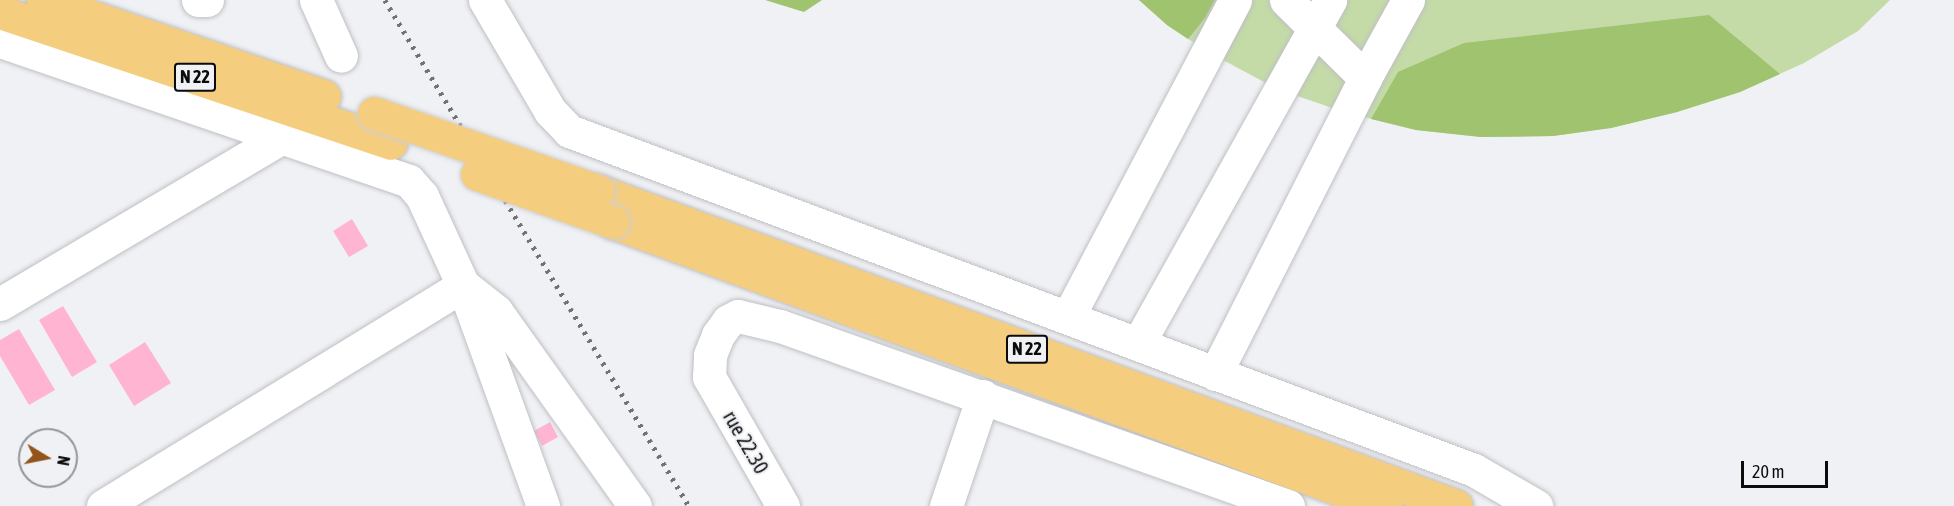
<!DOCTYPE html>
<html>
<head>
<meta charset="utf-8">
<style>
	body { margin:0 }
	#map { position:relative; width:1954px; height:506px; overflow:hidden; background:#f0f1f5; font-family:"Asap Condensed",sans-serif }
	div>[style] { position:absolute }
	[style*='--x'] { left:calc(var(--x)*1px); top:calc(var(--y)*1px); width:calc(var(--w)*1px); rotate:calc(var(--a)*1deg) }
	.green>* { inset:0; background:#c4dba7 }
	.forest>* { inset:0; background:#9fc36f }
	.building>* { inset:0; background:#ffb4d1 }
	.roads { filter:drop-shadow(0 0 2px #bfc0c3) drop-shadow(0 0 2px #bfc0c3) }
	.minor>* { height:33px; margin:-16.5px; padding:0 16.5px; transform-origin:16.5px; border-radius:16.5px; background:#fff }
	.major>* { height:33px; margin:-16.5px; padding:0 16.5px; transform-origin:16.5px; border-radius:16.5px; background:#f5cd7f }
	.rail>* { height:4.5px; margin-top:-2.25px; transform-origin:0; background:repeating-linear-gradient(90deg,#727274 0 3px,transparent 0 9px) }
	.bridges { filter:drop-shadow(0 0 2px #cecece) drop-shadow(0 0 2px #cecece) }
	.major-bridge>* { height:33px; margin:-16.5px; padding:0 16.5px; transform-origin:16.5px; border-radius:16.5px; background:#f5cd7f }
	span { translate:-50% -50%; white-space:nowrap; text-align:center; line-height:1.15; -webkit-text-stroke:4.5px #f0f1f5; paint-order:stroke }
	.shield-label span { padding:2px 4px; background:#f0f1f5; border:2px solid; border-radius:4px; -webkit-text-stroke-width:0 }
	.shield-label { font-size:18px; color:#0b0b0c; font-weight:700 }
	.street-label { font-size:20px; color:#0b0b0c }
	.north { position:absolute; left:18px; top:428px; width:60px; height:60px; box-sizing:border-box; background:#f0f1f5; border:2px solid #949598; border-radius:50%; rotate:100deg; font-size:16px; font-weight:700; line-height:24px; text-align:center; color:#0b0b0c }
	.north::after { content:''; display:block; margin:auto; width:21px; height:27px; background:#93531b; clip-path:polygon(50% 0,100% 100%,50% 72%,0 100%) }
	.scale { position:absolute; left:1741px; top:461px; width:87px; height:27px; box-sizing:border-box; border:3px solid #0b0b0c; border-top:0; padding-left:8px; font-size:18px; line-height:21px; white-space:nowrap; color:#0b0b0c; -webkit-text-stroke:4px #f0f1f5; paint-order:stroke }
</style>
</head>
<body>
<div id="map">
	<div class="green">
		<div style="clip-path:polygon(1139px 0,1890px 0,1858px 31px,1804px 63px,1740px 92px,1677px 112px,1611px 128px,1553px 136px,1481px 137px,1416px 130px,1344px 112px,1277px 89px,1208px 52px,1167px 25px)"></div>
	</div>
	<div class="forest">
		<div style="clip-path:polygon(765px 0,822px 0,804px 12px)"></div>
		<div style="clip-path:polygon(1139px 0,1215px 0,1206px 17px,1188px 39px,1167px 25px)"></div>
		<div style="clip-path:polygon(1709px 15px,1780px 74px,1740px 92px,1677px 112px,1611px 128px,1553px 136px,1481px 137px,1416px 130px,1371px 119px,1398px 72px,1464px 43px)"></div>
	</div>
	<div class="building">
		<div style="clip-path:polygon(352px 219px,368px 246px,349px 257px,333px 231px)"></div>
		<div style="clip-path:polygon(63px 306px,97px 362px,72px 377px,39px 320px)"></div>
		<div style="clip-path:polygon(19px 329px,55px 390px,29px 405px,0 356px,0 340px)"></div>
		<div style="clip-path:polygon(145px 342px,171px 383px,134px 406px,109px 365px)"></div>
		<div style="clip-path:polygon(550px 422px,558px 437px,542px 446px,534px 431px)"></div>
	</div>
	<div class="roads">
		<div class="minor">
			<div style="--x:198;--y:0;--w:9;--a:0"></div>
			<div style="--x:316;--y:0;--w:61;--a:65.9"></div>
			<div style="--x:485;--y:0;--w:129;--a:59.6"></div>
			<div style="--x:550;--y:111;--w:28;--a:46"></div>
			<div style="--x:569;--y:131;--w:966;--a:20.54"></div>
			<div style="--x:1474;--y:470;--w:72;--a:30.1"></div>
			<div style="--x:1286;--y:0;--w:111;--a:44.6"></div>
			<div style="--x:0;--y:41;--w:432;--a:18.9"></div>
			<div style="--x:409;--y:181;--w:20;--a:49"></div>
			<div style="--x:422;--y:196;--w:98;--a:65.3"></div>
			<div style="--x:463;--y:285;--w:235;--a:70.1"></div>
			<div style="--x:0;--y:304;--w:328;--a:-30.6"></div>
			<div style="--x:1068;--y:317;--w:358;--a:-62.2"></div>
			<div style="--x:1138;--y:344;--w:394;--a:-60.8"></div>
			<div style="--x:1215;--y:374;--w:332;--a:-63.1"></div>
			<div style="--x:1365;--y:78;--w:89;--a:-61.1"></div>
			<div style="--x:103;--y:506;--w:422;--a:-31.5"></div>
			<div style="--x:463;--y:285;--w:42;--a:38.2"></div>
			<div style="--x:496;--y:311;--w:239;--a:54.5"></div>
			<div style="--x:783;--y:506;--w:149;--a:-119.8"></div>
			<div style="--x:709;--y:377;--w:22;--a:-87"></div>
			<div style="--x:710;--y:355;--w:22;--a:-68"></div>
			<div style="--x:718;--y:335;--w:17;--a:-54"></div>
			<div style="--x:728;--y:321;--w:11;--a:-27"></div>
			<div style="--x:738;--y:316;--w:43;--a:13.4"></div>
			<div style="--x:780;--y:326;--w:539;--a:19.51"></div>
			<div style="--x:946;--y:506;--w:116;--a:-71.4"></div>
		</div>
		<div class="major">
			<div style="--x:43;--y:0;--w:297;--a:18.9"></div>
			<div style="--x:0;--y:12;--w:412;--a:18.5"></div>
			<div style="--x:598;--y:191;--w:914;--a:20.16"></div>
			<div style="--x:613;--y:222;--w:823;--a:20.2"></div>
		</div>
	</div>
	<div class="rail">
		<div style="--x:385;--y:0;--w:590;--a:59"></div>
	</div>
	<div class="bridges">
		<div class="major-bridge">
			<div style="--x:374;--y:113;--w:237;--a:19.2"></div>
			<div style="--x:477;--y:174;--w:144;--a:19.4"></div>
		</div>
	</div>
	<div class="shield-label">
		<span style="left:195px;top:77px">N 22</span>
		<span style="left:1027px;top:349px">N 22</span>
	</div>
	<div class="street-label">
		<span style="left:746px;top:442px;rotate:60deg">rue 22.30</span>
	</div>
	<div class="north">N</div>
	<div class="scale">20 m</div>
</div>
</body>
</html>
